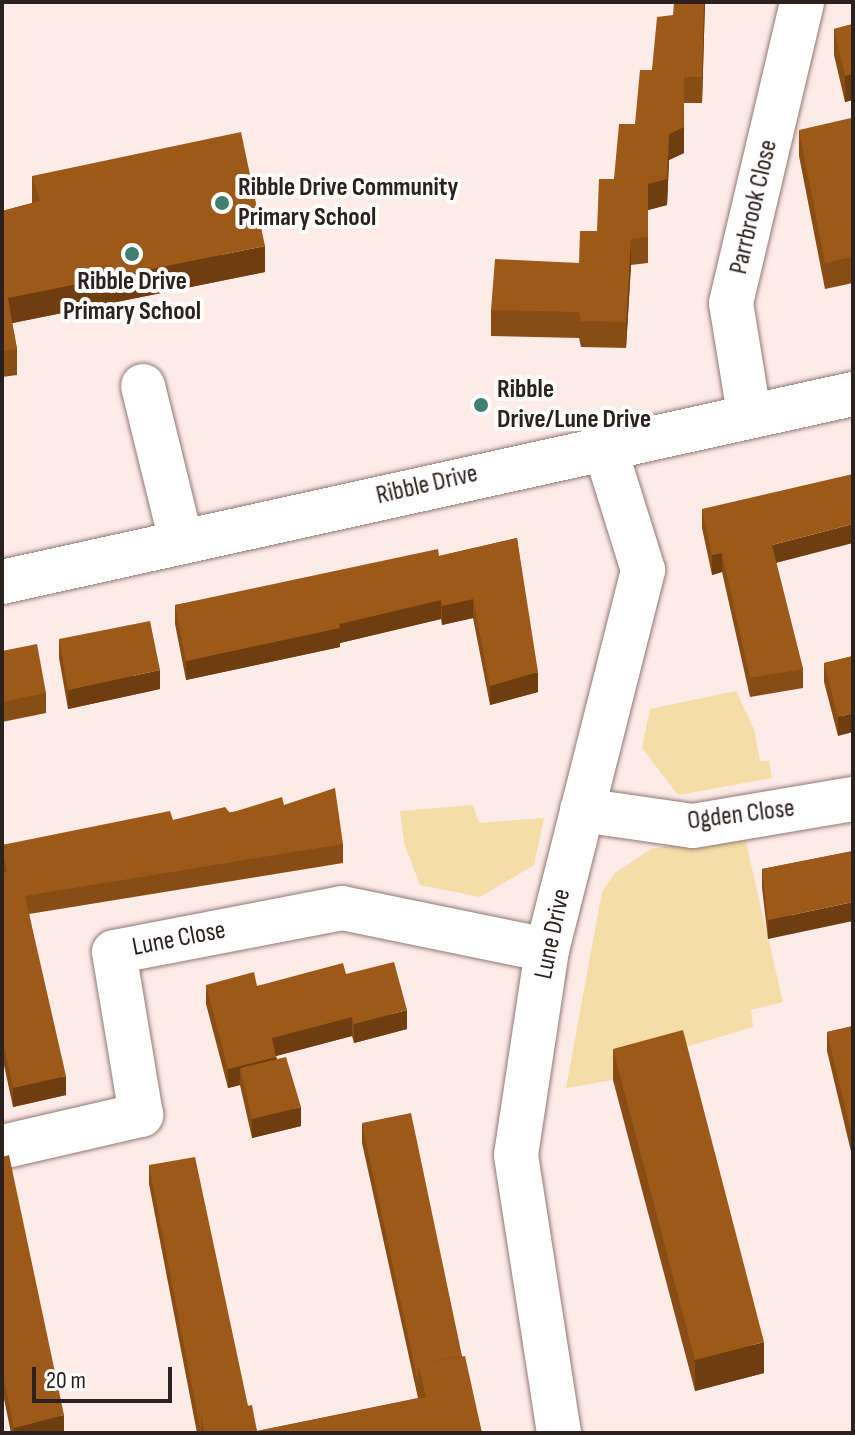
<!DOCTYPE html>
<html>
<head>
<meta charset="utf-8">
<style>
	body { margin:0 }
	#map { position:relative; width:855px; height:1435px; overflow:hidden; background:#fdebe8; font-family:"Sofia Sans Condensed",sans-serif }
	div>[style] { position:absolute }
	[style*='--x'] { left:calc(var(--x)*1px); top:calc(var(--y)*1px); width:calc(var(--w)*1px); rotate:calc(var(--a)*1deg) }
	.green>* { inset:0; background:#f4dda6 }
	.roads { filter:drop-shadow(0 0 2px #917874) drop-shadow(0 0 2px #917874) }
	.minor>* { height:44px; margin:-22px; padding:0 22px; transform-origin:22px; border-radius:22px; background:#fff }
	.wall>* { inset:0; background:#874d14 }
	.shaded-wall>* { inset:0; background:#6e3e10 }
	.building>* { inset:0; background:#9d5917 }
	.dots>* { width:22px; height:22px; translate:-50% -50%; box-sizing:border-box; border:4px solid #fdfdfd; border-radius:50% }
	span { translate:-50% -50%; white-space:nowrap; text-align:center; line-height:1.15; -webkit-text-stroke:8px #fdfdfd; paint-order:stroke }
	.poi-label { font-size:26px; color:#2b211f; font-weight:700 }
	.left { translate:0 -50%; text-align:left }
	.street-label { font-size:26px; color:#2b211f }
	.frame { position:absolute; inset:0; border:4px solid #2b211f; pointer-events:none }
	.scale { position:absolute; left:32px; top:1367px; width:140px; height:36px; box-sizing:border-box; border:4px solid #2b211f; border-top:0; padding-left:10px; font-size:24px; line-height:28px; white-space:nowrap; color:#2b211f; -webkit-text-stroke:6px #fdfdfd; paint-order:stroke }
</style>
</head>
<body>
<div id="map">
	<div class="green">
		<div style="clip-path:polygon(736px 691px,754px 729px,760px 761px,769px 761px,772px 778px,678px 795px,642px 748px,650px 709px)"></div>
		<div style="clip-path:polygon(473px 805px,479px 823px,544px 818px,534px 865px,480px 897px,420px 885px,404px 843px,400px 811px)"></div>
		<div style="clip-path:polygon(744px 834px,783px 1002px,751px 1010px,753px 1027px,619px 1067px,613px 1080px,566px 1088px,602px 892px,615px 873px,651px 849px)"></div>
	</div>
	<div class="roads">
		<div class="minor">
			<div style="--x:143;--y:386;--w:160;--a:76.2"></div>
			<div style="--x:749;--y:414;--w:112;--a:-99.2"></div>
			<div style="--x:731;--y:303;--w:309;--a:-76.7"></div>
			<div style="--x:2;--y:582;--w:872;--a:-12.46"></div>
			<div style="--x:582;--y:810;--w:112;--a:8.2"></div>
			<div style="--x:693;--y:826;--w:162;--a:-9.6"></div>
			<div style="--x:2;--y:1147;--w:143;--a:-13"></div>
			<div style="--x:141;--y:1115;--w:165;--a:-99.4"></div>
			<div style="--x:114;--y:952;--w:232;--a:-10.9"></div>
			<div style="--x:342;--y:908;--w:209;--a:11.6"></div>
			<div style="--x:559;--y:1433;--w:281;--a:-98.8"></div>
			<div style="--x:516;--y:1155;--w:207;--a:-81.4"></div>
			<div style="--x:547;--y:950;--w:392;--a:-75.8"></div>
			<div style="--x:643;--y:570;--w:131;--a:-107.3"></div>
		</div>
	</div>
	<div class="wall">
		<div style="clip-path:polygon(705px 2px,702px 103px,684px 103px,684px 153px,669px 160px,667px 205px,648px 210px,648px 263px,631px 265px,626px 348px,581px 347px,579px 338px,491px 336px,491px 310px,579px 263px,597px 231px,614px 179px,635px 124px,652px 70px,673px 15px)"></div>
		<div style="clip-path:polygon(853px 24px,853px 100px,845px 102px,834px 55px,834px 29px)"></div>
		<div style="clip-path:polygon(853px 129px,853px 283px,825px 289px,799px 156px,799px 130px)"></div>
		<div style="clip-path:polygon(32px 176px,265px 272px,12px 323px,17px 349px,17px 375px,2px 377px,2px 211px,32px 203px)"></div>
		<div style="clip-path:polygon(702px 509px,776px 563px,803px 669px,803px 688px,750px 697px,722px 572px,712px 575px,702px 528px)"></div>
		<div style="clip-path:polygon(517px 538px,538px 692px,490px 705px,473px 618px,442px 625px,441px 619px,340px 643px,340px 647px,186px 680px,175px 624px,175px 605px,439px 556px)"></div>
		<div style="clip-path:polygon(59px 639px,160px 689px,68px 709px,59px 658px)"></div>
		<div style="clip-path:polygon(2px 651px,46px 693px,46px 713px,2px 722px)"></div>
		<div style="clip-path:polygon(853px 656px,838px 736px,824px 682px,824px 663px)"></div>
		<div style="clip-path:polygon(284px 805px,343px 844px,343px 863px,29px 914px,66px 1095px,13px 1107px,2px 1056px,2px 873px,4px 872px,2px 845px,173px 820px)"></div>
		<div style="clip-path:polygon(853px 851px,768px 939px,762px 888px,762px 869px)"></div>
		<div style="clip-path:polygon(346px 974px,407px 1029px,354px 1043px,352px 1036px,276px 1056px,301px 1126px,252px 1138px,240px 1085px,228px 1088px,206px 1004px,206px 985px,257px 986px)"></div>
		<div style="clip-path:polygon(853px 1026px,853px 1160px,827px 1051px,827px 1032px)"></div>
		<div style="clip-path:polygon(613px 1049px,764px 1373px,695px 1391px,613px 1080px)"></div>
		<div style="clip-path:polygon(362px 1123px,462px 1356px,482px 1433px,197px 1433px,149px 1184px,149px 1165px,248px 1406px,257px 1431px,418px 1398px,362px 1143px)"></div>
		<div style="clip-path:polygon(2px 1157px,64px 1433px,11px 1433px,2px 1389px)"></div>
	</div>
	<div class="shaded-wall">
		<div style="clip-path:polygon(704px 2px,705px 2px,702px 103px,702px 77px)"></div>
		<div style="clip-path:polygon(853px 74px,853px 100px,845px 102px,845px 76px)"></div>
		<div style="clip-path:polygon(684px 127px,684px 153px,669px 160px,667px 205px,648px 210px,648px 184px,669px 134px)"></div>
		<div style="clip-path:polygon(631px 239px,631px 265px,626px 348px,626px 322px)"></div>
		<div style="clip-path:polygon(265px 246px,265px 272px,8px 324px,8px 298px)"></div>
		<div style="clip-path:polygon(853px 524px,853px 543px,772px 564px,772px 545px)"></div>
		<div style="clip-path:polygon(722px 553px,722px 572px,712px 575px,712px 555px)"></div>
		<div style="clip-path:polygon(473px 599px,473px 618px,442px 625px,442px 606px)"></div>
		<div style="clip-path:polygon(441px 600px,441px 619px,340px 643px,340px 647px,186px 680px,186px 661px)"></div>
		<div style="clip-path:polygon(160px 670px,160px 689px,68px 709px,68px 690px)"></div>
		<div style="clip-path:polygon(538px 672px,538px 692px,490px 705px,490px 686px)"></div>
		<div style="clip-path:polygon(853px 713px,853px 732px,838px 736px,838px 717px)"></div>
		<div style="clip-path:polygon(853px 902px,853px 921px,768px 939px,768px 920px)"></div>
		<div style="clip-path:polygon(407px 1010px,407px 1029px,354px 1043px,354px 1024px)"></div>
		<div style="clip-path:polygon(352px 1017px,352px 1036px,272px 1057px,272px 1038px)"></div>
		<div style="clip-path:polygon(276px 1057px,276px 1076px,240px 1068px,240px 1085px,228px 1088px,228px 1069px)"></div>
		<div style="clip-path:polygon(66px 1076px,66px 1095px,13px 1107px,13px 1088px)"></div>
		<div style="clip-path:polygon(301px 1107px,301px 1126px,252px 1138px,252px 1119px)"></div>
		<div style="clip-path:polygon(764px 1342px,764px 1373px,695px 1391px,695px 1360px)"></div>
		<div style="clip-path:polygon(64px 1415px,64px 1433px,14px 1433px,14px 1428px)"></div>
	</div>
	<div class="building">
		<div style="clip-path:polygon(674px 2px,704px 2px,702px 77px,684px 77px,684px 127px,669px 134px,667px 179px,648px 184px,648px 237px,631px 239px,626px 322px,581px 321px,579px 312px,491px 310px,495px 259px,579px 263px,580px 231px,597px 231px,599px 179px,614px 179px,619px 124px,635px 124px,640px 70px,652px 70px,657px 17px,673px 15px)"></div>
		<div style="clip-path:polygon(853px 24px,853px 74px,845px 76px,834px 29px)"></div>
		<div style="clip-path:polygon(851px 118px,853px 129px,853px 257px,825px 263px,799px 130px)"></div>
		<div style="clip-path:polygon(241px 132px,265px 246px,8px 298px,17px 349px,2px 351px,2px 211px,40px 201px,32px 176px)"></div>
		<div style="clip-path:polygon(853px 474px,853px 524px,772px 545px,803px 669px,750px 678px,722px 553px,712px 555px,702px 509px)"></div>
		<div style="clip-path:polygon(517px 538px,538px 672px,490px 686px,473px 599px,442px 606px,441px 600px,339px 624px,340px 628px,186px 661px,175px 605px,438px 549px,439px 556px)"></div>
		<div style="clip-path:polygon(150px 621px,160px 670px,68px 690px,59px 639px)"></div>
		<div style="clip-path:polygon(37px 644px,46px 693px,2px 702px,2px 651px)"></div>
		<div style="clip-path:polygon(853px 656px,853px 713px,838px 717px,824px 663px)"></div>
		<div style="clip-path:polygon(335px 788px,343px 844px,25px 896px,66px 1076px,13px 1088px,2px 1037px,2px 873px,7px 872px,2px 845px,170px 811px,173px 820px,225px 807px,230px 813px,282px 797px,284px 805px)"></div>
		<div style="clip-path:polygon(853px 851px,853px 902px,768px 920px,762px 869px)"></div>
		<div style="clip-path:polygon(394px 962px,407px 1010px,354px 1024px,352px 1017px,272px 1038px,276px 1057px,228px 1069px,206px 985px,254px 972px,257px 986px,343px 963px,346px 974px)"></div>
		<div style="clip-path:polygon(853px 1026px,853px 1141px,827px 1032px)"></div>
		<div style="clip-path:polygon(683px 1030px,764px 1342px,695px 1360px,613px 1049px)"></div>
		<div style="clip-path:polygon(286px 1057px,301px 1107px,252px 1119px,240px 1068px)"></div>
		<div style="clip-path:polygon(411px 1113px,462px 1356px,418px 1364px,418px 1382px,362px 1123px)"></div>
		<div style="clip-path:polygon(9px 1155px,64px 1415px,14px 1428px,2px 1370px,2px 1157px)"></div>
		<div style="clip-path:polygon(195px 1157px,248px 1406px,201px 1415px,201px 1433px,149px 1165px)"></div>
		<div style="clip-path:polygon(465px 1356px,482px 1433px,205px 1433px,201px 1415px,252px 1405px,257px 1431px,426px 1397px,418px 1364px)"></div>
	</div>
	<div class="dots">
		<div style="left:222px;top:203px;background:#3e8072"></div>
		<div style="left:132px;top:254px;background:#3e8072"></div>
		<div style="left:481px;top:405px;background:#3e8072"></div>
	</div>
	<div class="poi-label">
		<span class="left" style="left:238px;top:203px">Ribble Drive Community<br>Primary School</span>
		<span style="left:132px;top:297px">Ribble Drive<br>Primary School</span>
		<span class="left" style="left:497px;top:405px">Ribble<br>Drive/Lune Drive</span>
	</div>
	<div class="street-label">
		<span style="left:754px;top:207px;rotate:-77deg">Parrbrook Close</span>
		<span style="left:427px;top:485px;rotate:-13deg">Ribble Drive</span>
		<span style="left:741px;top:815px;rotate:-7deg">Ogden Close</span>
		<span style="left:553px;top:934px;rotate:-78deg">Lune Drive</span>
		<span style="left:179px;top:939px;rotate:-11deg">Lune Close</span>
	</div>
	<div class="frame"></div>
	<div class="scale">20 m</div>
</div>
</body>
</html>
